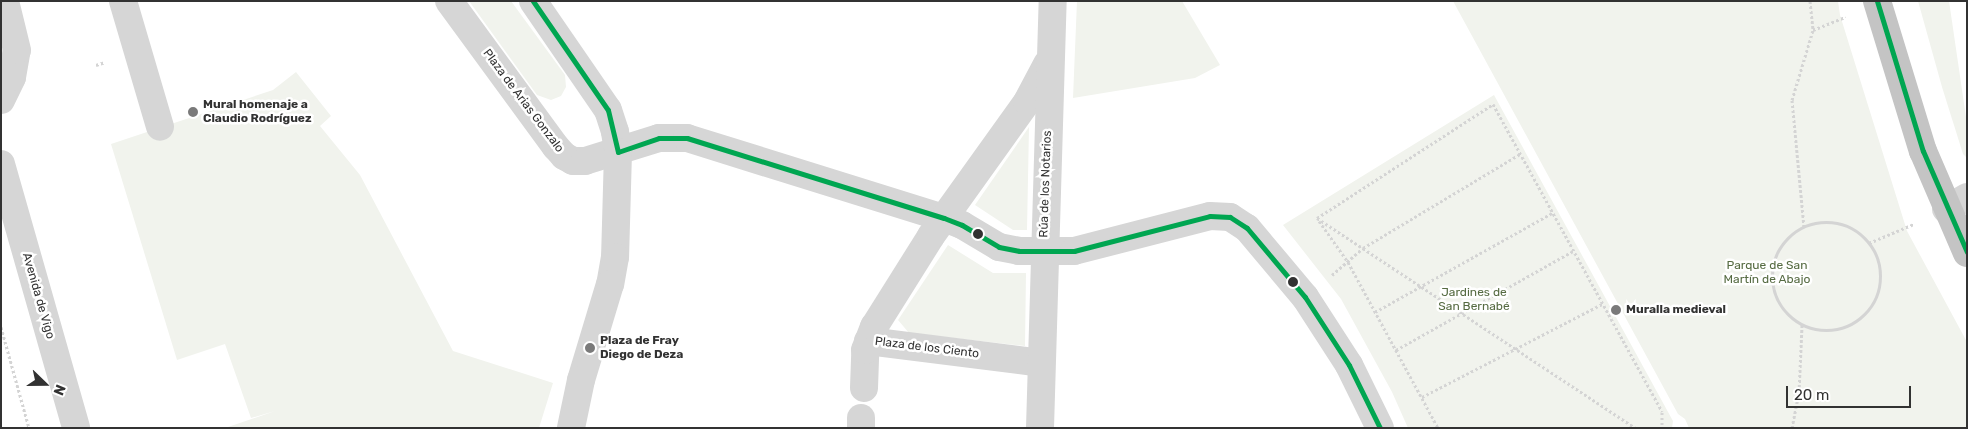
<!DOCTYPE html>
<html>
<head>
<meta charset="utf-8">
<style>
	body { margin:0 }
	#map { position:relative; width:1968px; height:429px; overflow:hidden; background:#fff; font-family:Rubik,sans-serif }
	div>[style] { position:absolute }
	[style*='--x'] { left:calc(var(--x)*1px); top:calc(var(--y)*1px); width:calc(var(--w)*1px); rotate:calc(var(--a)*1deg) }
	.green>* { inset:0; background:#f1f3ed }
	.path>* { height:3px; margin-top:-1.5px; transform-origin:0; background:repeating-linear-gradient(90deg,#d4d4d4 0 2.5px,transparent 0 5px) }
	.path>.ring { margin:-1.5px; padding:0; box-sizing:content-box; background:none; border:3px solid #d4d4d4; border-radius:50% }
	.minor>* { height:28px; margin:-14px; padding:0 14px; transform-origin:14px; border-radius:14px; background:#d6d6d6 }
	.highway>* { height:28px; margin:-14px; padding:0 14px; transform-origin:14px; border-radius:14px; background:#c4c4c4 }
	.bus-1>* { height:5px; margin:-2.5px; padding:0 2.5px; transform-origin:2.5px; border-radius:2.5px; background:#00a651 }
	.dots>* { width:14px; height:14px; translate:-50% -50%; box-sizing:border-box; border:2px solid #fff; border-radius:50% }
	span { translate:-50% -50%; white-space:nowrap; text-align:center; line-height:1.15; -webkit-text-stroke:5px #fff; paint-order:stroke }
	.street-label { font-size:12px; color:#323232 }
	.poi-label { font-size:12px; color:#323232; font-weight:700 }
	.left { translate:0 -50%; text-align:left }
	.park-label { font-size:12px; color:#566b42 }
	.frame { position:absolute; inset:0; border:2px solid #323232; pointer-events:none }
	.north { position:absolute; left:20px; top:359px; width:50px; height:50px; -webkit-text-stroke:4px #fff; paint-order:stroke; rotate:112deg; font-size:14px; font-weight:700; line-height:20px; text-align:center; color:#323232 }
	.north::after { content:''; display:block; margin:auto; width:18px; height:22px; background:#323232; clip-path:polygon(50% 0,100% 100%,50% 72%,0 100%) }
	.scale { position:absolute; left:1786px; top:386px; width:125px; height:22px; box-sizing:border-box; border:2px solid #323232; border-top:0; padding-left:6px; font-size:15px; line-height:18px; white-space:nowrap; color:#323232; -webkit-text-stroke:4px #fff; paint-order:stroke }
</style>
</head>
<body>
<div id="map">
	<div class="green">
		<div style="clip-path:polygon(469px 1px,511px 1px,565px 75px,566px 87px,561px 96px,551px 100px,537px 95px)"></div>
		<div style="clip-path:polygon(1077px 1px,1182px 1px,1220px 65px,1195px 78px,1073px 98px)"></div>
		<div style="clip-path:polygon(1453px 1px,1838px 1px,1840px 15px,1907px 231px,1967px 342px,1967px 428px,1689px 428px,1685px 419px,1678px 414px)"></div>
		<div style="clip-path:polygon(1918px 1px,1949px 1px,1967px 124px,1967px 158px,1963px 154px,1942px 87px)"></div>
		<div style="clip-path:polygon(296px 72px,331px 116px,320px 126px,360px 175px,453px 351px,553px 383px,539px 428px,225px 428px,275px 411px,251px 418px,225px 344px,177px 360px,111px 144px,273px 90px)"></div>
		<div style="clip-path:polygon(1494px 95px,1673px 421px,1672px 428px,1408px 428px,1392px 392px,1341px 299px,1283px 225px)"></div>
		<div style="clip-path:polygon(1029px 127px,1027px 230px,1013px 230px,975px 205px)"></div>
		<div style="clip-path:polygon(948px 245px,993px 273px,1026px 273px,1025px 346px,909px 333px,898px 320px)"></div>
	</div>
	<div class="path">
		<div style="--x:1810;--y:1;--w:29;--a:84"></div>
		<div style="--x:96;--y:65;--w:9;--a:-18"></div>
		<div style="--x:1317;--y:218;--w:210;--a:-32.9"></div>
		<div style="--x:1493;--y:104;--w:351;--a:61.2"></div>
		<div style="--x:1662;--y:412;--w:16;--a:90"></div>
		<div style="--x:1317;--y:218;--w:382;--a:33.4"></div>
		<div style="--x:1319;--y:221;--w:50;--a:54.7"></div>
		<div style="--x:1348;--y:262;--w:189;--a:61.5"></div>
		<div class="ring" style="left:1772px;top:222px;width:105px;height:105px"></div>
		<div style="--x:1804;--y:227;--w:128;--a:-95.4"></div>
		<div style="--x:1792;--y:100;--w:73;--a:-73.3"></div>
		<div style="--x:1813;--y:30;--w:35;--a:-22"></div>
		<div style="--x:1869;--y:243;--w:49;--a:-22.9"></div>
		<div style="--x:1332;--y:275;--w:41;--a:-41.1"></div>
		<div style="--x:1363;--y:248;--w:183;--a:-30.9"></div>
		<div style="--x:1375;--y:312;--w:203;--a:-29.2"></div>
		<div style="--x:1;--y:327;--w:105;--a:74.5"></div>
		<div style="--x:1396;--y:350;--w:203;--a:-29.2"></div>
		<div style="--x:1422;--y:397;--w:203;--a:-27.3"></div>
		<div style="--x:1792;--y:428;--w:37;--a:-79"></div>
		<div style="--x:1799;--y:392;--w:67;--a:-87.4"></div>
	</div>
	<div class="minor">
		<div style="--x:123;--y:1;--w:131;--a:73.6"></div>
		<div style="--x:449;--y:1;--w:181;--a:53.8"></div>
		<div style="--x:556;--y:147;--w:12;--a:48"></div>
		<div style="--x:564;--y:156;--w:10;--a:29"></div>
		<div style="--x:573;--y:161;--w:12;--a:0"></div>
		<div style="--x:585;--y:161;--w:77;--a:-17.3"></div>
		<div style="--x:659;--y:138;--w:28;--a:0"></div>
		<div style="--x:687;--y:138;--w:269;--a:17.3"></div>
		<div style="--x:944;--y:218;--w:19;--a:21"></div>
		<div style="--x:962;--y:225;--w:43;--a:30.7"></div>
		<div style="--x:999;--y:247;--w:20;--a:11"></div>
		<div style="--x:1019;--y:251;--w:55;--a:0"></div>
		<div style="--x:1074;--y:251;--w:140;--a:-14.4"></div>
		<div style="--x:1210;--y:216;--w:20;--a:3"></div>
		<div style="--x:1230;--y:217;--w:20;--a:33"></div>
		<div style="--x:1247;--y:228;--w:90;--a:50"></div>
		<div style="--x:1305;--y:297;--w:81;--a:57.1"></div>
		<div style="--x:1349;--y:365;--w:70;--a:63.8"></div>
		<div style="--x:533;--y:1;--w:132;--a:55.5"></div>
		<div style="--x:608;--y:110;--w:23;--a:72"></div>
		<div style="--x:615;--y:132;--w:20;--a:81"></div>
		<div style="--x:618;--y:152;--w:105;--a:91.6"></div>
		<div style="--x:615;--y:257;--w:27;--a:100"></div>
		<div style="--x:610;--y:284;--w:100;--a:106.8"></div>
		<div style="--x:581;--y:380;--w:49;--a:101.8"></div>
		<div style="--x:1;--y:100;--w:25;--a:-64"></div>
		<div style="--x:12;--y:77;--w:27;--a:-80"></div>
		<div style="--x:17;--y:50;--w:50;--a:-103.8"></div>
		<div style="--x:1;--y:164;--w:274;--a:74.1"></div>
		<div style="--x:1946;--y:209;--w:24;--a:-30"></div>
		<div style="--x:868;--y:341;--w:174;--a:7.2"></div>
		<div style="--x:864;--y:388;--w:38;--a:-88"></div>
		<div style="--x:865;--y:350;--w:25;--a:-69"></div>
		<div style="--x:874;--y:327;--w:107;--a:-57.9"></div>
		<div style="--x:931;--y:236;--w:165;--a:-54.4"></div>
		<div style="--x:1027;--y:102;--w:43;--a:-62.2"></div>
		<div style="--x:861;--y:428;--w:10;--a:-90"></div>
		<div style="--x:1040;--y:428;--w:427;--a:-88.3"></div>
	</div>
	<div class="highway">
		<div style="--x:1877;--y:1;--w:157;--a:73"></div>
		<div style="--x:1923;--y:151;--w:111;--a:66.7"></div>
	</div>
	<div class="bus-1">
		<div style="--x:533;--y:1;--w:132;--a:55.5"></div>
		<div style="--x:608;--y:110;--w:43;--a:76.6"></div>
		<div style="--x:1877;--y:1;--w:157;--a:73"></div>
		<div style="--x:1923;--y:151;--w:110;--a:66.5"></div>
		<div style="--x:618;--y:152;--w:43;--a:-18.9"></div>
		<div style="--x:659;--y:138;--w:28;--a:0"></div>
		<div style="--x:687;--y:138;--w:269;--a:17.3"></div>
		<div style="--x:944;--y:218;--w:19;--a:21"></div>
		<div style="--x:962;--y:225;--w:43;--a:30.7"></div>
		<div style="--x:999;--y:247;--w:20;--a:11"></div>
		<div style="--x:1019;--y:251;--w:55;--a:0"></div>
		<div style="--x:1074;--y:251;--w:140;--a:-14.4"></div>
		<div style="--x:1210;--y:216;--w:20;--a:3"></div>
		<div style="--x:1230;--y:217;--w:20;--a:33"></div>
		<div style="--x:1247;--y:228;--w:90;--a:50"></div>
		<div style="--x:1305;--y:297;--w:81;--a:57.1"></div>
		<div style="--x:1349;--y:365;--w:70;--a:63.8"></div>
	</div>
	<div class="dots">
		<div style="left:193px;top:112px;background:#7a7a7a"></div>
		<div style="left:978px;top:234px;background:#323232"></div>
		<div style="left:1293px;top:282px;background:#323232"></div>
		<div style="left:1616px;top:310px;background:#7a7a7a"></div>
		<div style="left:590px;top:348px;background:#7a7a7a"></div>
	</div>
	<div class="street-label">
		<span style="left:523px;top:101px;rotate:53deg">Plaza de Arias Gonzalo</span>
		<span style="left:1046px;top:184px;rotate:-88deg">Rúa de los Notarios</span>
		<span style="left:38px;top:296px;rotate:74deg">Avenida de Vigo</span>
		<span style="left:927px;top:348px;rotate:7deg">Plaza de los Ciento</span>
	</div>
	<div class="poi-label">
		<span class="left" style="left:203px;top:112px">Mural homenaje a<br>Claudio Rodríguez</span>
		<span class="left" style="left:1626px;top:310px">Muralla medieval</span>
		<span class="left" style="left:600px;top:348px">Plaza de Fray<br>Diego de Deza</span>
	</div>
	<div class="park-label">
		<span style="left:1767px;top:273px">Parque de San<br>Martín de Abajo</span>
		<span style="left:1474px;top:300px">Jardines de<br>San Bernabé</span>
	</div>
	<div class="frame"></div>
	<div class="north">N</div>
	<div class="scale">20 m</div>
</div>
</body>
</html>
